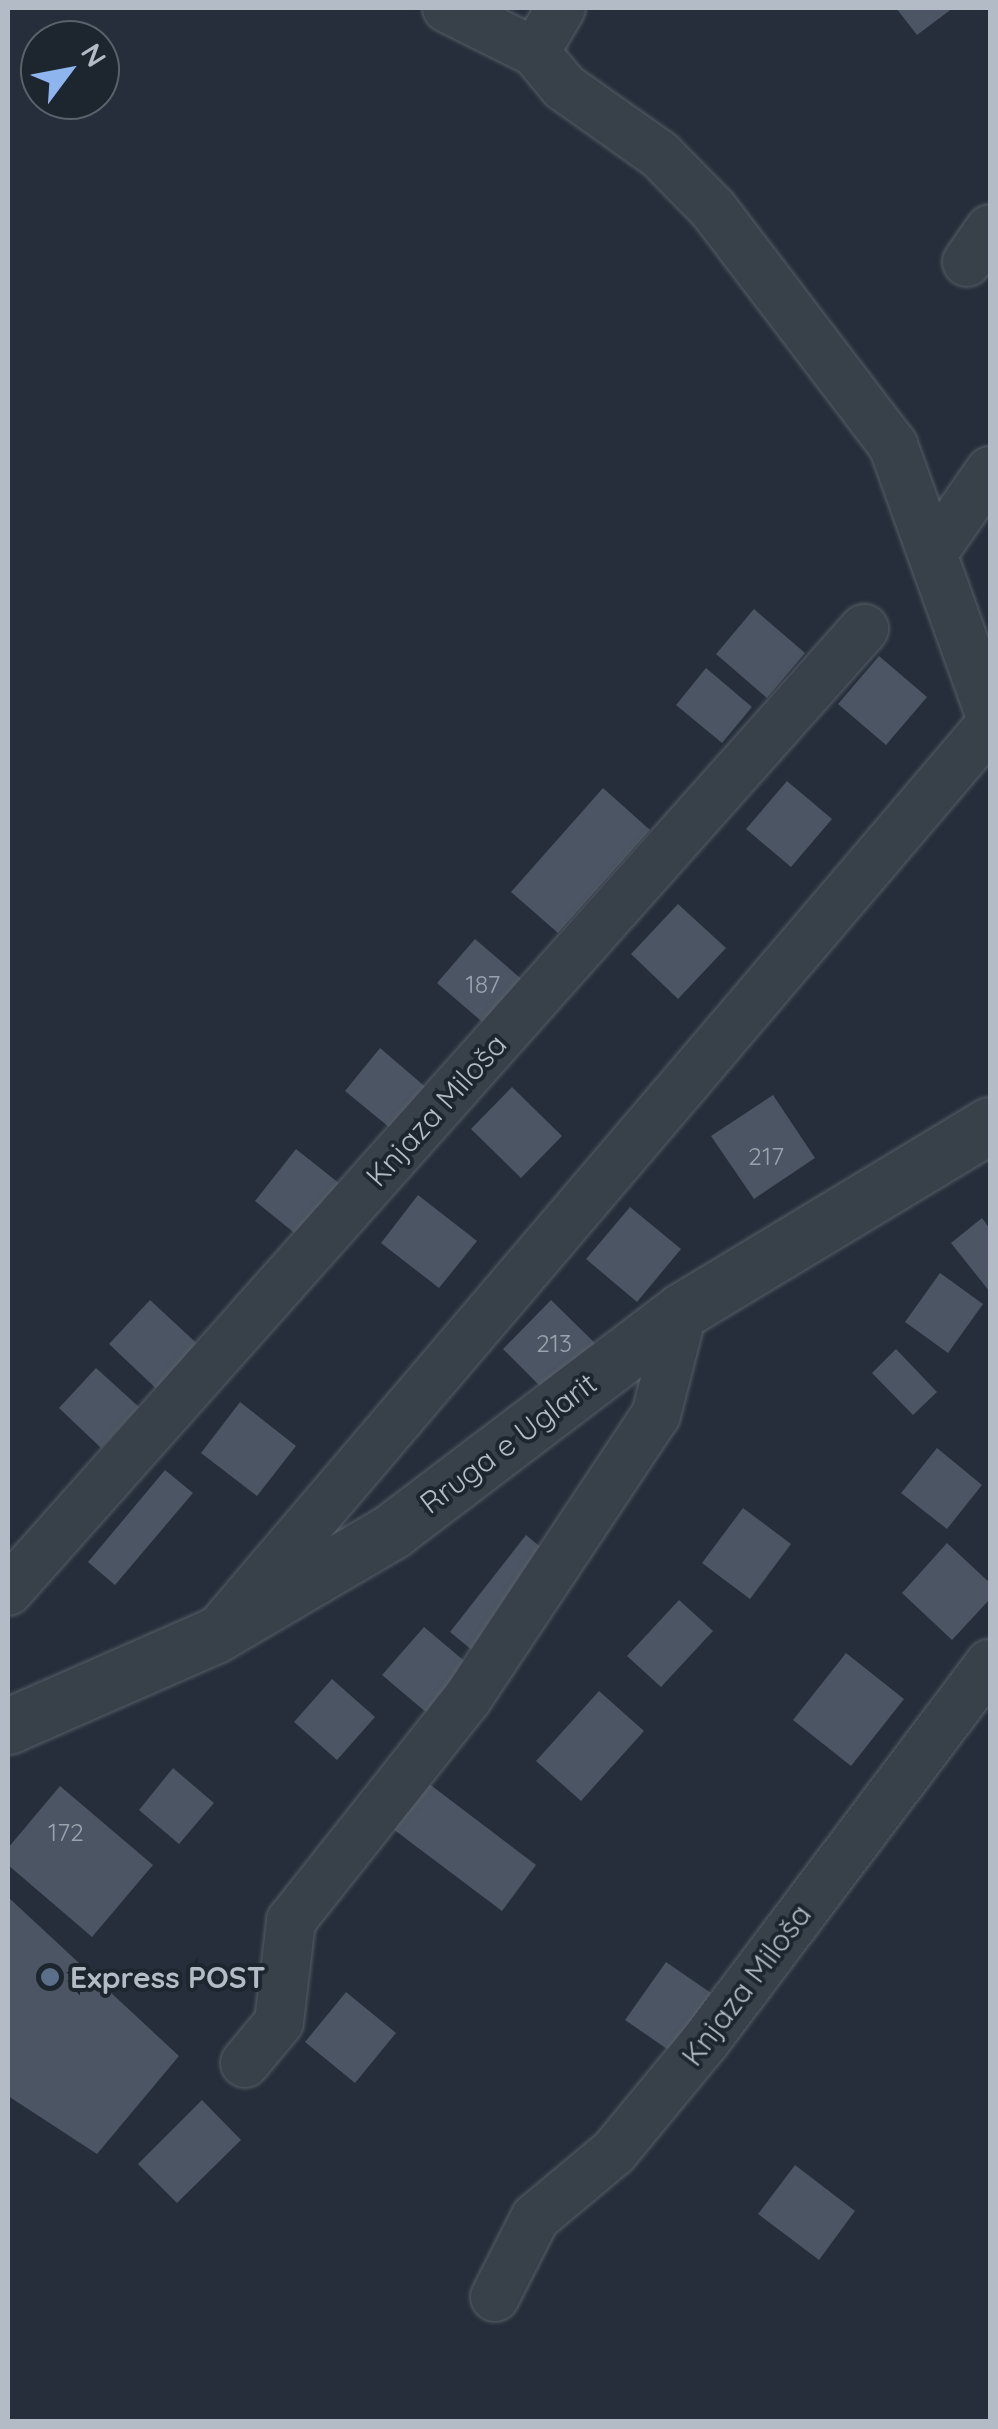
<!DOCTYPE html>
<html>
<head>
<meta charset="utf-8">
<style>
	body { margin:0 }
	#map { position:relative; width:998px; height:2429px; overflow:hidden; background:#252e3a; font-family:Quicksand,sans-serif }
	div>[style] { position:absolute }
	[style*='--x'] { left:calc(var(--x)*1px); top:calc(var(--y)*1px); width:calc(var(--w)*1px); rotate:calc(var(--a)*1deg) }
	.building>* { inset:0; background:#4b5563 }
	.roads { filter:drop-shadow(0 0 2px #565e68) drop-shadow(0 0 2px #565e68) }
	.minor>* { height:48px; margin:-24px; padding:0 24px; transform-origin:24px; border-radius:24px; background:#38404a }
	.tertiary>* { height:55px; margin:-27.5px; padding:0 27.5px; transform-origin:27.5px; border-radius:27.5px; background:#38404a }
	.dots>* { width:28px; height:28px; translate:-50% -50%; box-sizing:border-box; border:5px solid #1d252f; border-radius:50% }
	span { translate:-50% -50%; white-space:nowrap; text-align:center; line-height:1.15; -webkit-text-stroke:8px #1d252f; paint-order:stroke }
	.number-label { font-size:25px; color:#99a2ad }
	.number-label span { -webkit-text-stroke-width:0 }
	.street-label { font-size:30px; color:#b3bbc6 }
	.poi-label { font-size:30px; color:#b3bbc6; font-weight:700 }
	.left { translate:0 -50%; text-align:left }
	.frame { position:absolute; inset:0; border:10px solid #b3bbc6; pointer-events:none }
	.north { position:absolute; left:20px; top:20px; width:100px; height:100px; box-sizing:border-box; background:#1d252f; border:2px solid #59616b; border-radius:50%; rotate:58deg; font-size:28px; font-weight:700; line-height:40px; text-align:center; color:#b3bbc6 }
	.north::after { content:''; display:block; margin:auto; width:35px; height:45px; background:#8fb5ef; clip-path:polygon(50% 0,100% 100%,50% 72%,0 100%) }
</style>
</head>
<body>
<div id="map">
	<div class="building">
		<div style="clip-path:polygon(896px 8px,953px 8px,917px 35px)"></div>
		<div style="clip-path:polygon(754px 609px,805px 653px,767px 698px,716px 654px)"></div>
		<div style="clip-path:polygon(879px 656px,927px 697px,886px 745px,838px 704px)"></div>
		<div style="clip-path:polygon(706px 668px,752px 707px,722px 743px,676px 705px)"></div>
		<div style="clip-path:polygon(787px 781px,832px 819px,791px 867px,746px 829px)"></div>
		<div style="clip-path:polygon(603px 788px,650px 830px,558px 933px,511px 892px)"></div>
		<div style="clip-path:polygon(678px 904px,726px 948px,678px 999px,631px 954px)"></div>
		<div style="clip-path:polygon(475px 939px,525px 982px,487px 1026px,437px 983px)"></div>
		<div style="clip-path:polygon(380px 1048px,429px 1090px,395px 1132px,345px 1091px)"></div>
		<div style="clip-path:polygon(512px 1087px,562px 1136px,521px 1178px,471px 1129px)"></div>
		<div style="clip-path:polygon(773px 1095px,815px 1158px,754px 1199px,711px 1136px)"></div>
		<div style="clip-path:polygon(296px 1149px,345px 1188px,303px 1240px,255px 1201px)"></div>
		<div style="clip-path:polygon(418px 1195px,477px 1241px,439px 1288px,381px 1243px)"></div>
		<div style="clip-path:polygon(630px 1207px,681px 1249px,637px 1302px,586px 1259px)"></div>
		<div style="clip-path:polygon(982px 1218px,990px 1229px,990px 1292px,951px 1243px)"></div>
		<div style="clip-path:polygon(940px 1273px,983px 1304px,948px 1353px,905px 1322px)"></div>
		<div style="clip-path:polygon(150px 1300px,204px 1350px,163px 1395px,109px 1344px)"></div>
		<div style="clip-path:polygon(551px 1300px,601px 1349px,553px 1399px,503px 1349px)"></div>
		<div style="clip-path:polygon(896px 1349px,937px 1392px,913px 1415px,872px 1373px)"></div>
		<div style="clip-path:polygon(96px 1368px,139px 1407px,101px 1448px,59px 1408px)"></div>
		<div style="clip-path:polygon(240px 1402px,296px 1446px,257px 1496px,201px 1453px)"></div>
		<div style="clip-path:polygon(937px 1448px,982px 1485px,947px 1529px,901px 1493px)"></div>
		<div style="clip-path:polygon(165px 1470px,193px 1493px,115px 1585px,88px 1562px)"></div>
		<div style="clip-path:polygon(743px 1508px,791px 1544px,750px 1599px,702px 1563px)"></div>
		<div style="clip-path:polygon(526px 1535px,554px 1558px,478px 1655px,450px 1632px)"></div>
		<div style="clip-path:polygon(947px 1543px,990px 1583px,990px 1599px,952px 1640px,902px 1593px)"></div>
		<div style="clip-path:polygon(679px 1600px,713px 1631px,661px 1687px,627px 1656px)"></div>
		<div style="clip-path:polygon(424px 1627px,468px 1664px,427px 1713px,382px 1675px)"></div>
		<div style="clip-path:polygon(846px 1653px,904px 1699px,851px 1766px,793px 1720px)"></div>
		<div style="clip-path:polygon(332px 1679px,375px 1717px,337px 1760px,294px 1722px)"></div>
		<div style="clip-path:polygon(599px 1691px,644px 1731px,581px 1801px,536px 1761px)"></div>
		<div style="clip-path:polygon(173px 1768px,214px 1803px,179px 1844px,139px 1810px)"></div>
		<div style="clip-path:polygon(428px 1783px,536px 1865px,502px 1911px,393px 1829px)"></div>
		<div style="clip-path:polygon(60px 1786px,153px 1865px,92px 1937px,8px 1865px,8px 1848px)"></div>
		<div style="clip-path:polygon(8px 1897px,179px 2056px,97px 2154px,8px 2096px)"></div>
		<div style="clip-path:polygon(666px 1962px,711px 1993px,670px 2051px,625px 2020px)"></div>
		<div style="clip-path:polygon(346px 1992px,396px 2033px,355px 2083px,305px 2042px)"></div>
		<div style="clip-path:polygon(202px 2100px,241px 2140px,177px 2203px,138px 2164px)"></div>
		<div style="clip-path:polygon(795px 2165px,855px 2211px,819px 2260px,758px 2214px)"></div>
	</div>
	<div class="roads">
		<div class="minor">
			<div style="--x:447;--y:8;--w:98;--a:26.6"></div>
			<div style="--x:535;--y:52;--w:45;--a:50.4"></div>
			<div style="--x:564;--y:87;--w:118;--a:35.3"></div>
			<div style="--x:660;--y:155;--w:76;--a:45.5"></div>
			<div style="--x:713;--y:209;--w:297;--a:52.7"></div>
			<div style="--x:893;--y:445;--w:287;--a:70.2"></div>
			<div style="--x:535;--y:52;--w:51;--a:-59.4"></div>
			<div style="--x:967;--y:262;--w:40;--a:-55.1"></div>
			<div style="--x:933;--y:553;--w:100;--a:-55.2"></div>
			<div style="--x:8;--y:1591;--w:1288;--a:-48.34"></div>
			<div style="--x:227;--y:1621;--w:1177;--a:-49.58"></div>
			<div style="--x:245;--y:2063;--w:53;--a:-50.3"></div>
			<div style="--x:279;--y:2022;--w:102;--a:-83.2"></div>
			<div style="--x:291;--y:1921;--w:283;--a:-51.6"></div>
			<div style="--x:467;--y:1699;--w:341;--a:-56.4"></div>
			<div style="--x:656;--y:1415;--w:108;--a:-75.6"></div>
			<div style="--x:495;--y:2297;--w:89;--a:-63.1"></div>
			<div style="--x:535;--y:2218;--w:103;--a:-39.9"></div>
			<div style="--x:614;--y:2152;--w:146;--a:-50.5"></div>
			<div style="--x:707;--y:2039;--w:470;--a:-53"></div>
		</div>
		<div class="tertiary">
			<div style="--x:8;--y:1726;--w:226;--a:-23.7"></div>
			<div style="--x:215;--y:1635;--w:205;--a:-30.4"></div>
			<div style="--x:392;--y:1531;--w:365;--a:-37.2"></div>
			<div style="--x:683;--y:1310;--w:358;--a:-31.1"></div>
		</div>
	</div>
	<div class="dots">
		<div style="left:50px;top:1977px;background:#5c6f8a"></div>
	</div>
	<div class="number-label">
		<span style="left:483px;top:984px">187</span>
		<span style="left:766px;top:1156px">217</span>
		<span style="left:554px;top:1343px">213</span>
		<span style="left:66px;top:1832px">172</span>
	</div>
	<div class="street-label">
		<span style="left:436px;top:1110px;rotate:-48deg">Knjaza Miloša</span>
		<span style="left:508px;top:1443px;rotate:-37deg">Rruga e Uglarit</span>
		<span style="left:746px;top:1985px;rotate:-53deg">Knjaza Miloša</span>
	</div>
	<div class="poi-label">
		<span class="left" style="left:70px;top:1977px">Express POST</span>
	</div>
	<div class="frame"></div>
	<div class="north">N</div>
</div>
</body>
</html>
